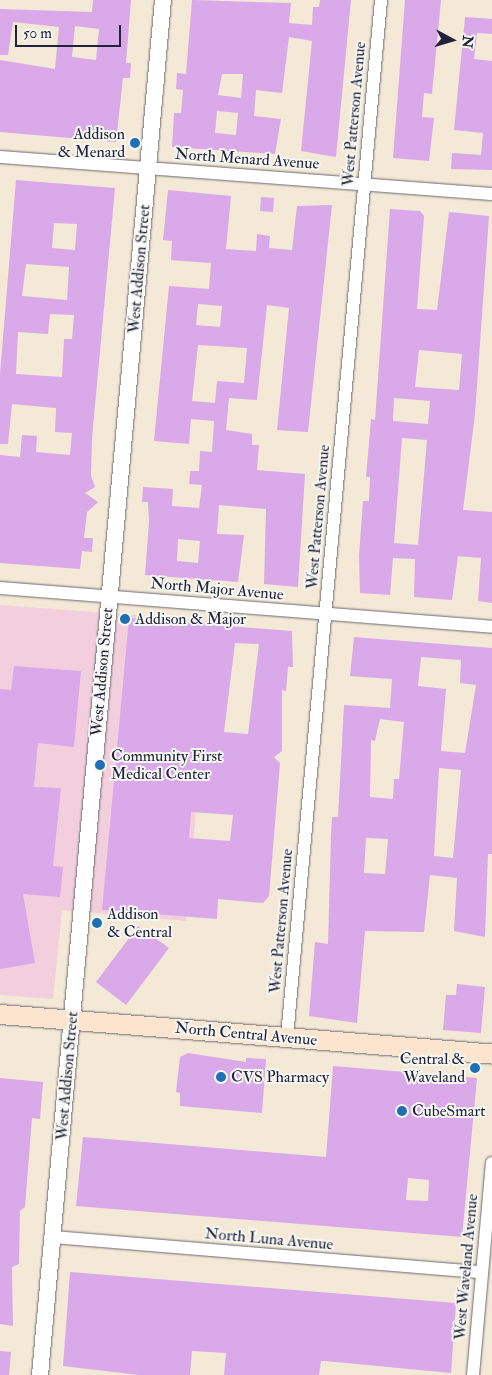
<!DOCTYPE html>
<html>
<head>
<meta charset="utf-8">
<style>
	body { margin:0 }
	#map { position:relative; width:492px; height:1375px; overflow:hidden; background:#f3e9d6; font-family:"IM FELL Double Pica",serif }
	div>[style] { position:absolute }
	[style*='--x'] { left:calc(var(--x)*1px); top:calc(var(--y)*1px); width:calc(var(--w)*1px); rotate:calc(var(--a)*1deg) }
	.built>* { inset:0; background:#f3cfde }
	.building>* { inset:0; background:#d9a9ea }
	.roads { filter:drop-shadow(0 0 1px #6b6871) drop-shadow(0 0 1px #6b6871) }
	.minor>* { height:12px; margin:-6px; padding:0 6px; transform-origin:6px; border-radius:6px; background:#fff }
	.tertiary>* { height:16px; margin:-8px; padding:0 8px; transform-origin:8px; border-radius:8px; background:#fff }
	.secondary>* { height:19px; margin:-9.5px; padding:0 9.5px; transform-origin:9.5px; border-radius:9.5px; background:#fce5cf }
	.dots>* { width:14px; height:14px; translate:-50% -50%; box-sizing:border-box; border:2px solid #f6f6f2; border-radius:50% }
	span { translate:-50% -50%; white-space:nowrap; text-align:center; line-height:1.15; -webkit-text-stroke:4px #f6f6f2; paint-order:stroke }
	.street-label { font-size:16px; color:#22223b }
	.poi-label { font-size:16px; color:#22223b }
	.right { translate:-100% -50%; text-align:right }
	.left { translate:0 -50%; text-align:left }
	.north { position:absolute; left:427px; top:15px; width:50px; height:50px; -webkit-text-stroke:4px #f6f6f2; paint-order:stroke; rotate:96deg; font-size:14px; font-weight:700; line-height:20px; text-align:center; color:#22223b }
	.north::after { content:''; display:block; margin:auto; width:18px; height:22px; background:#22223b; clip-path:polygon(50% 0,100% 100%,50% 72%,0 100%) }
	.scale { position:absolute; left:15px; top:25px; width:106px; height:22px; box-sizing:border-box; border:2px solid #22223b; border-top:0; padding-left:6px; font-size:15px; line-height:18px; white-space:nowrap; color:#22223b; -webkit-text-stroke:4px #f6f6f2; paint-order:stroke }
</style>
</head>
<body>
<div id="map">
	<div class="built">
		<div style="clip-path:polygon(0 605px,213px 621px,186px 921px,62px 910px,53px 999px,0 995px)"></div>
	</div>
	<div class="building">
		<div style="clip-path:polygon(evenodd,93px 0,131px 0,126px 63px,131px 63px,130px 78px,123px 78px,116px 142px,0 132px,0 60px,55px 69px,59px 27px,13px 22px,8px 55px,0 55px,0 9px,92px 12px,93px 0,75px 26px,99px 29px,96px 60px,72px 57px,75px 26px)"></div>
		<div style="clip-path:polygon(evenodd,192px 0,291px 3px,289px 23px,312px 25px,313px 7px,319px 7px,320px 0,351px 0,336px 157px,301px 151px,312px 41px,289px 37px,282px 93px,256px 90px,254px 116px,281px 119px,275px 154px,172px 147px,174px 113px,181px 113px,183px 90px,176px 89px,177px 73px,186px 74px,192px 0,222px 74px,243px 74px,241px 98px,218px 95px,222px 74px,192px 0,217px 111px,238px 113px,236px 135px,215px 133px,217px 111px)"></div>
		<div style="clip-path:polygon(405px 0,441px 0,432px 94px,424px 93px,422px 117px,434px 118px,429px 161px,393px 158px)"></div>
		<div style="clip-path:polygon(465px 17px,492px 19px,492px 34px,477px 33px,474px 59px,492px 61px,492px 170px,451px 169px,452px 153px,481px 155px,483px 133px,454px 130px)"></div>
		<div style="clip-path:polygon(evenodd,16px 180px,115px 188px,92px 438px,91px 476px,95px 487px,85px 493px,98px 502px,87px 512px,84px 538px,93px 538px,92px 552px,82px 551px,80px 569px,0 563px,0 455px,20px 457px,22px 435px,37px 436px,36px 452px,70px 455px,72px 433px,55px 432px,56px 408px,12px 404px,8px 444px,0 444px,0 374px,16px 180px,54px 223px,77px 224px,75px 250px,52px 248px,54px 223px,16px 180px,26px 264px,69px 267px,67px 300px,22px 296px,26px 264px,16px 180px,50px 314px,74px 315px,72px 339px,64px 339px,62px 377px,16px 374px,18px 332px,48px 334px,50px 314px)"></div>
		<div style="clip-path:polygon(evenodd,168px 190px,231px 196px,226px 249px,256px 251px,257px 234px,270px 236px,269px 248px,292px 250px,297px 206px,332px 205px,308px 432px,277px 430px,289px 308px,267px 305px,257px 400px,229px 398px,226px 430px,252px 434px,252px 445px,259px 445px,257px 470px,305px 474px,298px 587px,264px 584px,266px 509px,219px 505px,217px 534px,244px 535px,238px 582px,145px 575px,149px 522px,148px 502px,142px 502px,143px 487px,173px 489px,172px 506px,199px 508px,202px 485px,189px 484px,190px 471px,199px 471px,200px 451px,212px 452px,214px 421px,191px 419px,189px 444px,154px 441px,169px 286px,209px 289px,211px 263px,171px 260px,172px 241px,163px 240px,168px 190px,198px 304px,222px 306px,220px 327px,196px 325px,198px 304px,168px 190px,198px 345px,247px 348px,244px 383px,217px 381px,215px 403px,192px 401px,198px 345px,168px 190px,178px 539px,200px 541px,198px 563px,177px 561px,178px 539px)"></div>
		<div style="clip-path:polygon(261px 197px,274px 198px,273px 212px,260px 211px)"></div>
		<div style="clip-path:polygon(evenodd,390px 209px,420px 211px,424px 216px,417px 309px,437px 310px,449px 212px,489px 216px,475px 414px,463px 510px,492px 512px,492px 603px,478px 601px,481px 558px,458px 556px,452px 600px,414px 597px,415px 559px,393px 558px,390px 595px,360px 593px,359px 555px,363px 501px,369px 501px,370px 477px,366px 477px,371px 419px,375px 420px,390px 209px,419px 350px,462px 354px,459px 390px,415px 387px,419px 350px,390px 209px,394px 398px,430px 401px,428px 424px,393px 421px,394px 398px,390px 209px,402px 438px,427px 440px,418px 545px,394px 543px,402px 438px)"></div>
		<div style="clip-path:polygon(evenodd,129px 618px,292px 631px,293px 667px,288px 667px,286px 691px,282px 690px,282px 751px,274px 757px,280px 763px,269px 896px,263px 903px,218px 899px,217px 919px,102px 910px,129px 618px,235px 643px,259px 644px,248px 734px,224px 732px,235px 643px,129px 618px,191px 812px,233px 815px,230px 841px,189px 838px,191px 812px)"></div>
		<div style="clip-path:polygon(evenodd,354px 637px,492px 648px,492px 854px,488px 854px,485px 937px,454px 931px,457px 878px,430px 875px,424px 932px,365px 931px,357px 1023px,309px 1016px,315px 942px,328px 944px,331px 835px,332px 817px,338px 817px,344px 705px,390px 708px,392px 679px,350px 676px,354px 637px,421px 657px,461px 660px,460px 683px,476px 685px,465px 753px,441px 751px,446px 689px,418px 686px,421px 657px,354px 637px,380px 719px,404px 722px,399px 779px,394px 779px,393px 799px,370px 797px,371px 740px,375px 741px,380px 719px,354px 637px,439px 768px,461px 770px,453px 858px,434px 856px,439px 768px,354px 637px,366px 838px,388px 839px,385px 874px,364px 873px,366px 838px)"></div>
		<div style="clip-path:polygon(14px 666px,81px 671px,74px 747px,38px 743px,34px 787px,61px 788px,53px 866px,63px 867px,60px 897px,23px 894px,35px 963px,0 969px,0 689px,11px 690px)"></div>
		<div style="clip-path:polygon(138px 926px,169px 948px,126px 1005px,96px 982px)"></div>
		<div style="clip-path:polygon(457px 984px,485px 987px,481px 1033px,443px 1030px,446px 995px,456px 995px)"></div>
		<div style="clip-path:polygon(188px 1053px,246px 1062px,246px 1058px,266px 1059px,262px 1113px,180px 1106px,180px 1093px,176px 1092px,180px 1057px)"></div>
		<div style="clip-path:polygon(evenodd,333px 1066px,477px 1078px,462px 1237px,76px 1206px,83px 1137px,326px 1157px,333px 1066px,408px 1178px,429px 1180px,428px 1201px,406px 1200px,408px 1178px)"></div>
		<div style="clip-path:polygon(0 1078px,43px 1082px,40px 1119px,32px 1118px,25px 1207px,20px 1211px,19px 1264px,12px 1267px,13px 1326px,0 1324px)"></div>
		<div style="clip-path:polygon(70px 1272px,456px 1303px,451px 1373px,325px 1361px,321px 1361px,319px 1375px,224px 1375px,226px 1353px,192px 1351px,190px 1375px,139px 1375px,63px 1366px)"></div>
		<div style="clip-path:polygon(0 1351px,11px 1352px,9px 1375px,0 1375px)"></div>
	</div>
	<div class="roads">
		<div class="minor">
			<div style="--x:0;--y:157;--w:493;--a:4.3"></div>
			<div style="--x:0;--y:588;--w:494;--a:4.5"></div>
			<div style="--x:287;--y:1037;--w:1041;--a:-84.82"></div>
			<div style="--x:53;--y:1237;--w:430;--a:4.7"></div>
			<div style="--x:473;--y:1375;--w:213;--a:-84.9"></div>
		</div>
		<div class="tertiary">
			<div style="--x:40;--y:1375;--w:1380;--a:-84.89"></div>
		</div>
		<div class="secondary">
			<div style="--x:0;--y:1014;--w:494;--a:4.6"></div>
		</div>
	</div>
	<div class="dots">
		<div style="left:135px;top:143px;background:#1f6fb2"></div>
		<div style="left:125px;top:619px;background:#1f6fb2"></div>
		<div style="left:100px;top:765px;background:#1f6fb2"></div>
		<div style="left:97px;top:923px;background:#1f6fb2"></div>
		<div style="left:475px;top:1068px;background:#1f6fb2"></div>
		<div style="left:221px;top:1077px;background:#1f6fb2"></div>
		<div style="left:402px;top:1111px;background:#1f6fb2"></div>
	</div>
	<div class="street-label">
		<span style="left:354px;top:114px;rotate:-85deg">West Patterson Avenue</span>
		<span style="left:247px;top:159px;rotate:4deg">North Menard Avenue</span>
		<span style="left:139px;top:269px;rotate:-85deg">West Addison Street</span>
		<span style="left:318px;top:517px;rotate:-85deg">West Patterson Avenue</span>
		<span style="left:217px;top:589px;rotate:5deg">North Major Avenue</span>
		<span style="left:102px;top:672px;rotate:-85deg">West Addison Street</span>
		<span style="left:281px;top:921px;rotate:-85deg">West Patterson Avenue</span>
		<span style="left:246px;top:1034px;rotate:5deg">North Central Avenue</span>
		<span style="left:67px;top:1076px;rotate:-85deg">West Addison Street</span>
		<span style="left:269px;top:1239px;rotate:5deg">North Luna Avenue</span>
		<span style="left:466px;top:1267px;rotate:-85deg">West Waveland Avenue</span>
	</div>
	<div class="poi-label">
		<span class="right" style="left:125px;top:143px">Addison<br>&amp; Menard</span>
		<span class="left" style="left:135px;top:619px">Addison &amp; Major</span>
		<span class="left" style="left:111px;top:765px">Community First<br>Medical Center</span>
		<span class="left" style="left:107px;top:923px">Addison<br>&amp; Central</span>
		<span class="right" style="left:465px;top:1068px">Central &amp;<br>Waveland</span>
		<span class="left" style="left:231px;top:1077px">CVS Pharmacy</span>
		<span class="left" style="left:412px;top:1111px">CubeSmart</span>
	</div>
	<div class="north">N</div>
	<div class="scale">50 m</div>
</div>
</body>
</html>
